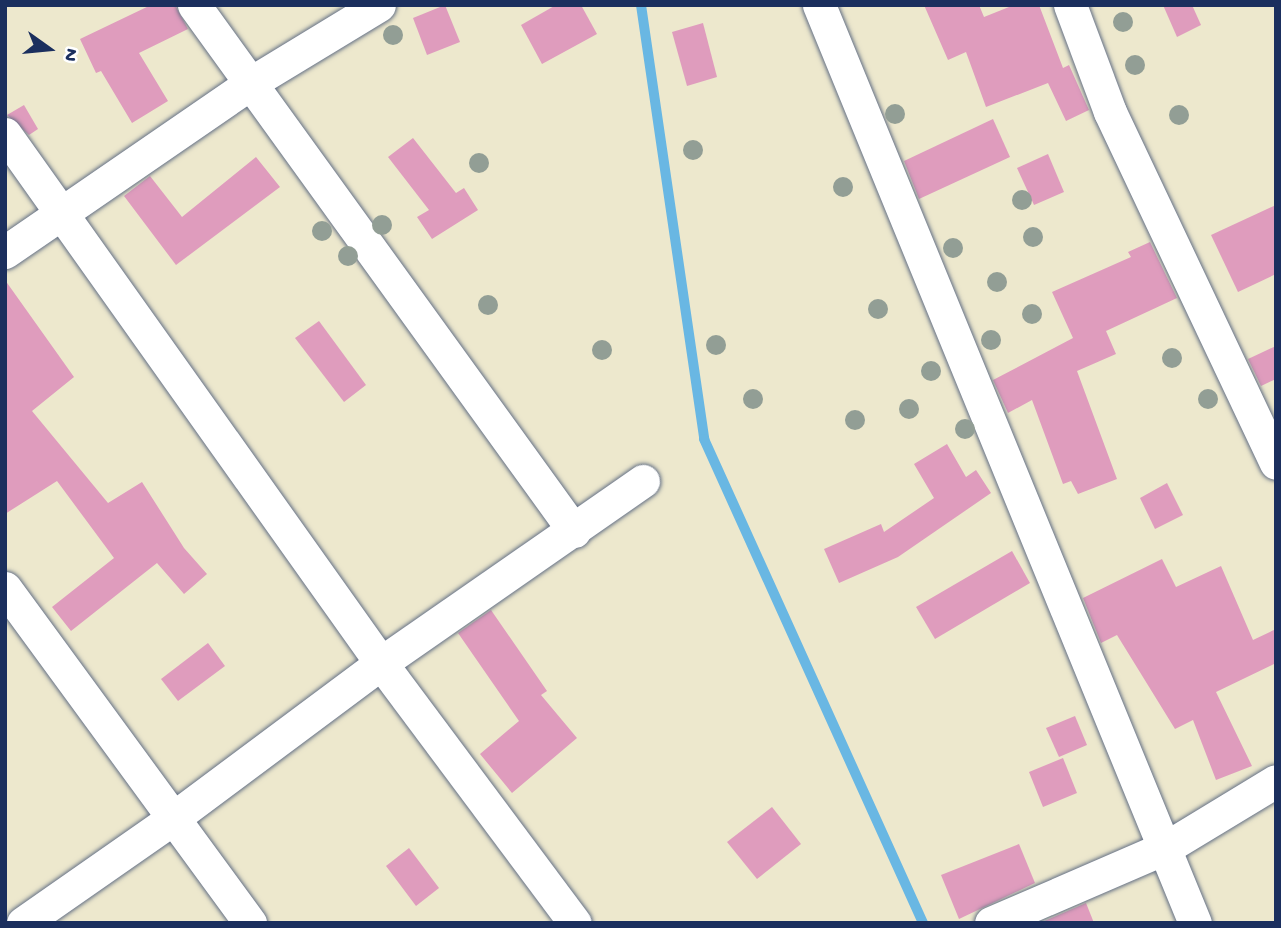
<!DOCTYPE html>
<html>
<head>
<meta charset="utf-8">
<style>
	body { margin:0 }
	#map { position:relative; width:1281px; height:928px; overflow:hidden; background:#ede8cd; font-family:"Gochi Hand",sans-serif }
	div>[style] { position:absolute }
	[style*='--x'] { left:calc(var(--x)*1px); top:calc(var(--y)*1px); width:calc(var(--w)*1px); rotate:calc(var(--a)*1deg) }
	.stream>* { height:10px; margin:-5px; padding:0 5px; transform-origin:5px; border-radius:5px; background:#69b7e3 }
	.building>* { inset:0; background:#df9cbd }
	.roads { filter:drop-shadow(0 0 2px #647085) drop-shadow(0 0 2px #647085) }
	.street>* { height:33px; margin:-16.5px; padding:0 16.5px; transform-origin:16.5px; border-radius:16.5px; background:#fff }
	.trees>* { width:20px; height:20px; margin:-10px; border-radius:50%; background:#929e95 }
	span { translate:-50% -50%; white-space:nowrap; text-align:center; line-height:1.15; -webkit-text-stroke:7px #fff; paint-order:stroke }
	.frame { position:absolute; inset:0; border:7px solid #1b2f5e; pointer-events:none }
	.north { position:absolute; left:14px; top:14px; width:70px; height:70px; -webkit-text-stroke:5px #fff; paint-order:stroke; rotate:105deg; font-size:19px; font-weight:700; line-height:28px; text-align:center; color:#1b2f5e }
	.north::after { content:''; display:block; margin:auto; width:24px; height:32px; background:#1b2f5e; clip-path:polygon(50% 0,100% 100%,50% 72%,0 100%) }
</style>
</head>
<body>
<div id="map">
	<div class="stream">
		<div style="--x:641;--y:5;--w:439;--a:81.7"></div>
		<div style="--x:704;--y:439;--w:531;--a:65.65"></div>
	</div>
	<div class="building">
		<div style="clip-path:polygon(151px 5px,175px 5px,188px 29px,139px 53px,168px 101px,132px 123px,101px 71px,96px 73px,80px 39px)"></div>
		<div style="clip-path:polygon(445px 5px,460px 42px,427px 55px,413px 18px)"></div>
		<div style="clip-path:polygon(556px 5px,581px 5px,597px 34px,542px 64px,521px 25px)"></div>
		<div style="clip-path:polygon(924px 5px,979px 5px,984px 17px,1014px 5px,1039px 5px,1063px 68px,1069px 65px,1089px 110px,1066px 121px,1048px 83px,986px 107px,966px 52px,948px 60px)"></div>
		<div style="clip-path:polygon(1163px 5px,1192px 5px,1201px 25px,1177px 37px)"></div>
		<div style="clip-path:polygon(703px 23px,717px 77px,687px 86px,672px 32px)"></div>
		<div style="clip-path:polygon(24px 105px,38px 129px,29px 135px,7px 115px)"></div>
		<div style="clip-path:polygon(993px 119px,1010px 157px,919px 199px,904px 161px)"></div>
		<div style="clip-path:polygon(413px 138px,456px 193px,464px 188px,478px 210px,432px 239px,417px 217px,429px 210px,388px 157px)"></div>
		<div style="clip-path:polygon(1048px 154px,1064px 192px,1034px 205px,1017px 168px)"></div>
		<div style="clip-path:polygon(256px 157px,280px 187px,176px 265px,124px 196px,150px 176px,182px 217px)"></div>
		<div style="clip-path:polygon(1276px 205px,1276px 274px,1238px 292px,1211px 235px)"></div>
		<div style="clip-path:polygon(1150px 242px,1177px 298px,1106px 331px,1116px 354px,1077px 371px,1117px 479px,1078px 494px,1071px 481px,1063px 484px,1032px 400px,1008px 413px,993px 380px,1073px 338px,1052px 292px,1131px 257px,1128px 252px)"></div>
		<div style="clip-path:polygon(5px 280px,74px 377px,32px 411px,108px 503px,142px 482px,184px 548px,207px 574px,184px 594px,157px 563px,71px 631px,52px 607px,114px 558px,57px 481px,5px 514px)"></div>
		<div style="clip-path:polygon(319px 321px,366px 385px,344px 402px,295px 338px)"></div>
		<div style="clip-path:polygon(1276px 346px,1276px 379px,1261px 386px,1248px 359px)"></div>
		<div style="clip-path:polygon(947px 444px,966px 477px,976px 470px,991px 493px,898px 557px,839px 583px,824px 549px,881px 524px,884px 532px,934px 498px,914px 464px)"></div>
		<div style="clip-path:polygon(1167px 483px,1183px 515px,1155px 529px,1140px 498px)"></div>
		<div style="clip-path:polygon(1012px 551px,1030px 583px,935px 639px,916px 607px)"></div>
		<div style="clip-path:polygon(1162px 559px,1176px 587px,1221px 566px,1253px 640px,1276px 629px,1276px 663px,1216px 692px,1252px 766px,1216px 780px,1193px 720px,1175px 729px,1117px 635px,1101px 643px,1083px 598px)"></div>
		<div style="clip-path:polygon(491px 610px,547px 691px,541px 695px,577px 738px,512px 793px,480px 754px,519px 721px,458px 633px)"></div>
		<div style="clip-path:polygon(208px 643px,225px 666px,178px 701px,161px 679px)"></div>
		<div style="clip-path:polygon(1075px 716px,1087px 745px,1059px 757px,1046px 728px)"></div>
		<div style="clip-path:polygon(1063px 758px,1077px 793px,1043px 807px,1029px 772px)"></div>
		<div style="clip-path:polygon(772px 807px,801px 844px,757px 879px,727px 842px)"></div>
		<div style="clip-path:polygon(1019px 844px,1035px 883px,959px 919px,941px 875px)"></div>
		<div style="clip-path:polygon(409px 848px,439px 888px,416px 906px,386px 866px)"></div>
		<div style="clip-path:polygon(1086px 903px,1094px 923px,1040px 923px)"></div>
	</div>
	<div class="roads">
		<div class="street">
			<div style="--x:194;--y:5;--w:649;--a:54.15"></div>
			<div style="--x:819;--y:5;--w:992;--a:67.73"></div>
			<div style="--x:1070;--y:5;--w:114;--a:69.5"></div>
			<div style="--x:1110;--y:112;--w:388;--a:64.7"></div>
			<div style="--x:5;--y:134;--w:649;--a:54.6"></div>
			<div style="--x:381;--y:663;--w:324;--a:53.3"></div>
			<div style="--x:5;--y:252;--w:296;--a:-34.5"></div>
			<div style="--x:249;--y:84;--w:152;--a:-31.3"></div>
			<div style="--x:5;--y:588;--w:415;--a:53.8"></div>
			<div style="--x:23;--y:923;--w:182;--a:-34.9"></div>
			<div style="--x:172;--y:819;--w:261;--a:-36.7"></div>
			<div style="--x:381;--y:663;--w:319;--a:-34.8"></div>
			<div style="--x:991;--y:923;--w:192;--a:-23.4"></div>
			<div style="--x:1167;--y:847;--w:127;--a:-31.2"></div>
		</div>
	</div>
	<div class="trees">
		<div style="left:1123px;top:22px"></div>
		<div style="left:393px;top:35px"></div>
		<div style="left:1135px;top:65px"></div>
		<div style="left:895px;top:114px"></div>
		<div style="left:1179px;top:115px"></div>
		<div style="left:693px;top:150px"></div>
		<div style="left:479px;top:163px"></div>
		<div style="left:843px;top:187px"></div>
		<div style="left:1022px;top:200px"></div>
		<div style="left:382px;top:225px"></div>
		<div style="left:322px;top:231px"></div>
		<div style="left:1033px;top:237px"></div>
		<div style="left:953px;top:248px"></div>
		<div style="left:348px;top:256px"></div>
		<div style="left:997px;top:282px"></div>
		<div style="left:488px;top:305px"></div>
		<div style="left:878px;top:309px"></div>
		<div style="left:1032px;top:314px"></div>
		<div style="left:991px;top:340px"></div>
		<div style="left:716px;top:345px"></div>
		<div style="left:602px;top:350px"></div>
		<div style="left:1172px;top:358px"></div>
		<div style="left:931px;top:371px"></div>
		<div style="left:753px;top:399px"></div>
		<div style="left:1208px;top:399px"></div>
		<div style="left:909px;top:409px"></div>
		<div style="left:855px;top:420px"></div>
		<div style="left:965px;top:429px"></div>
	</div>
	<div class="frame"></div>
	<div class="north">N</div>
</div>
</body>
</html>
